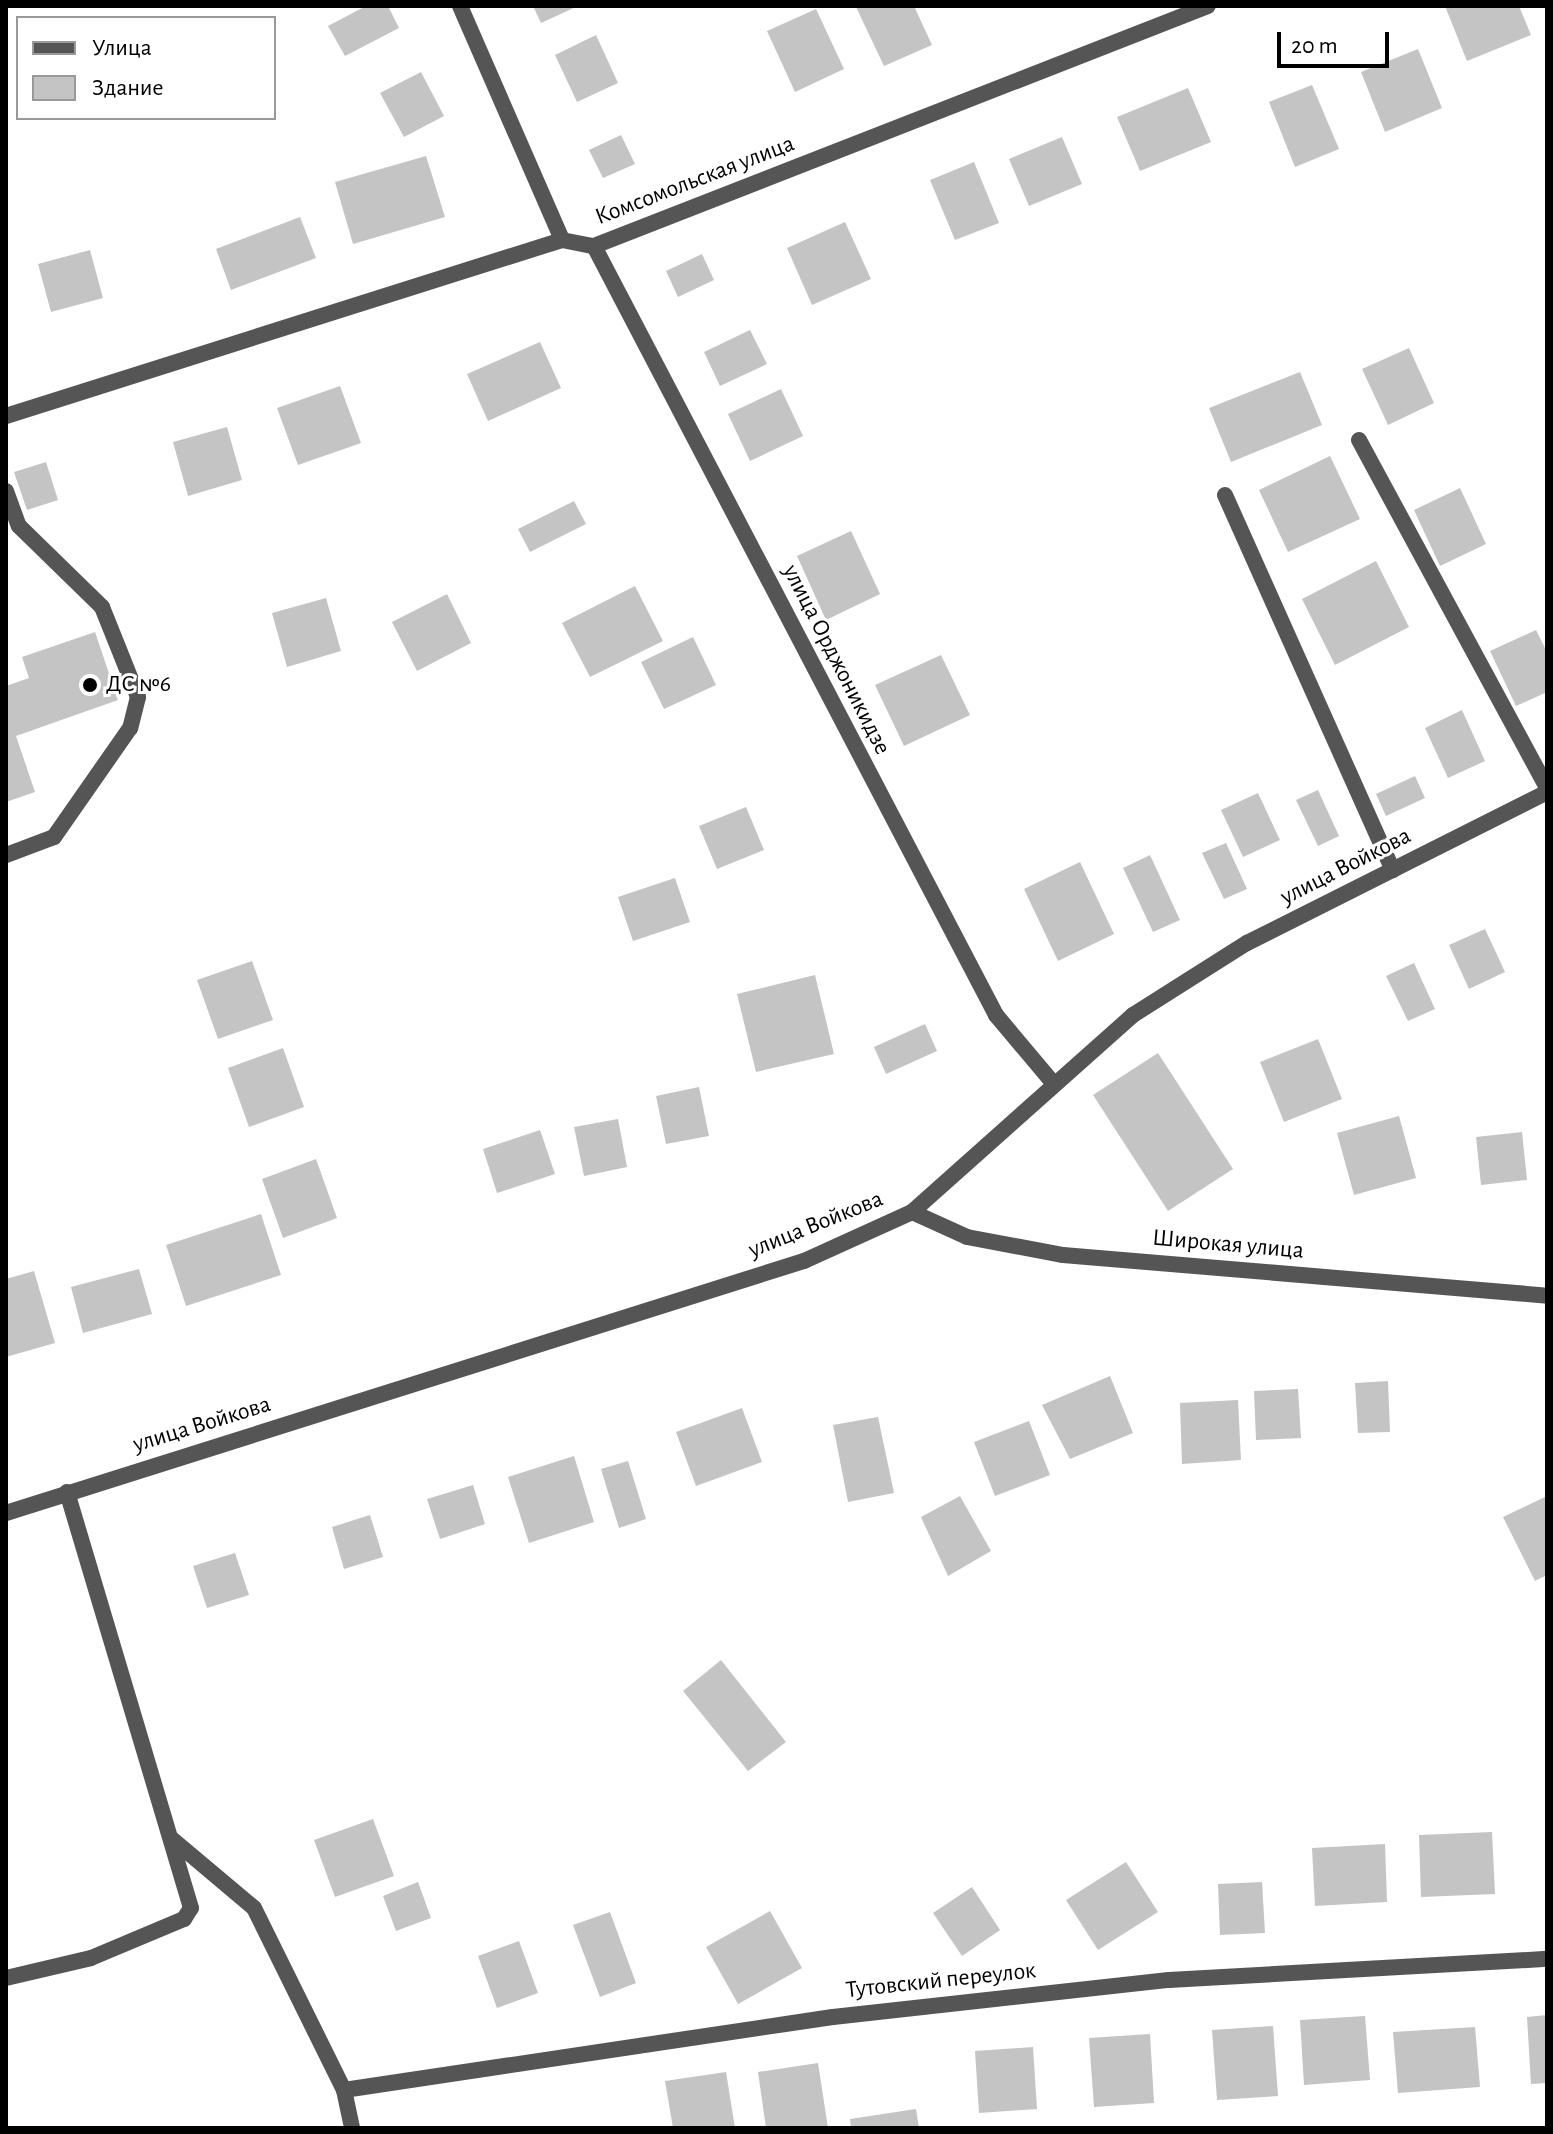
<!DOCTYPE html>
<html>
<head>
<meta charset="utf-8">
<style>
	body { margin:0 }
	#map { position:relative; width:1553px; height:2134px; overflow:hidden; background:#fff; font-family:"Alegreya Sans",sans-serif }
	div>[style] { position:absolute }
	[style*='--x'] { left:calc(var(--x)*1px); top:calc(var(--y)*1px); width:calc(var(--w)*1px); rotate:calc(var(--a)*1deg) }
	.building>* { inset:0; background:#c4c4c4 }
	.lane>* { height:16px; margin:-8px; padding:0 8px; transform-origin:8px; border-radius:8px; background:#555 }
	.street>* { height:16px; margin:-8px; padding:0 8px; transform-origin:8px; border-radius:8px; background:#555 }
	.dots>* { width:22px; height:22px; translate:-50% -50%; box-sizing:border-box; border:4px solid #fff; border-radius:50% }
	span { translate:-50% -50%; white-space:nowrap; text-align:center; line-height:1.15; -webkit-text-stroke:6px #fff; paint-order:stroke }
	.street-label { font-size:24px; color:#000 }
	.poi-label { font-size:24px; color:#000 }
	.left { translate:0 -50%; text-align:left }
	.frame { position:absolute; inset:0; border:8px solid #000; pointer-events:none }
	.legend { position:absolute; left:16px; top:16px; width:260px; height:104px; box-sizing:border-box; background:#fff; border:2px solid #999; margin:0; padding:10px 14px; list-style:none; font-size:24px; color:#000 }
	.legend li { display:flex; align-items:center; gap:16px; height:40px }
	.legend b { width:40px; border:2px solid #999 }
	.scale { position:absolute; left:1277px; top:32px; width:112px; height:36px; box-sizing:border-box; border:4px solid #000; border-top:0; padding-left:10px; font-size:24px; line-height:28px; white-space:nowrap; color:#000; -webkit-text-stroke:6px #fff; paint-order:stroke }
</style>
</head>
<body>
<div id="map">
	<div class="building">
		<div style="clip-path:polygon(366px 6px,388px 6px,399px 28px,345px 56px,328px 26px)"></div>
		<div style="clip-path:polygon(533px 6px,578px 6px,541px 23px)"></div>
		<div style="clip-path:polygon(914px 6px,932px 45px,884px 66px,856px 7px)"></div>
		<div style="clip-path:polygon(1445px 6px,1519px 6px,1531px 35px,1467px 61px)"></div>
		<div style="clip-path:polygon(816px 9px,844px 69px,795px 92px,767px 31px)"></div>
		<div style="clip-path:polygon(596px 35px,618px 83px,577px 102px,555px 55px)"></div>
		<div style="clip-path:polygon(1418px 49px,1442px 108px,1385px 132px,1361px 72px)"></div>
		<div style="clip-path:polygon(421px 72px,444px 116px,404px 137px,380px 93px)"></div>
		<div style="clip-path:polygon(1312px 85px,1339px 149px,1295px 167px,1269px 102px)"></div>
		<div style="clip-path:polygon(1188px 88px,1211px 142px,1140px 171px,1117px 117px)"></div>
		<div style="clip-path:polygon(621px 135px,635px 164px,603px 178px,589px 150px)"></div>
		<div style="clip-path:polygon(1062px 137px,1082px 184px,1029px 206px,1009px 159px)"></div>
		<div style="clip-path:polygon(426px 156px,445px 217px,353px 244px,335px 182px)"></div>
		<div style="clip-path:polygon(974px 162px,999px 223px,955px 240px,930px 180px)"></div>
		<div style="clip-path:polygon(300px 217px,316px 258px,231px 290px,216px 249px)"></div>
		<div style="clip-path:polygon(845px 222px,871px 279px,812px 305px,787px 248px)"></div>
		<div style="clip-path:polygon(90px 250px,103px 298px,51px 312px,38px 264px)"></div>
		<div style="clip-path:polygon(702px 254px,714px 280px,678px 297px,666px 271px)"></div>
		<div style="clip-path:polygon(750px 330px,767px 364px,720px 386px,704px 352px)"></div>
		<div style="clip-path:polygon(540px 342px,561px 388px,488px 421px,467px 374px)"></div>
		<div style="clip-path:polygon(1409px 348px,1434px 403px,1388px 425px,1362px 369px)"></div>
		<div style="clip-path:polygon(1300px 372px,1322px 425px,1231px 462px,1209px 408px)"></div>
		<div style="clip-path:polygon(340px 386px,361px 443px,298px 465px,277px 408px)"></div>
		<div style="clip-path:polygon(781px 389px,803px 436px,750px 461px,728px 414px)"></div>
		<div style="clip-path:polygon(227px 427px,242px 480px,188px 496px,173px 442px)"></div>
		<div style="clip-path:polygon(1330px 456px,1360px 519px,1288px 552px,1259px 490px)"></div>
		<div style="clip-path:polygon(46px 462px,58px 500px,27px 510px,14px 472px)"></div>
		<div style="clip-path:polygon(1460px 488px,1486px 544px,1440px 566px,1414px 510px)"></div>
		<div style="clip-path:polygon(574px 501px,586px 524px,530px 552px,518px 529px)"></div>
		<div style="clip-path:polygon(851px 531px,880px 594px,826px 620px,797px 556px)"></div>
		<div style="clip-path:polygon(1376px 561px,1409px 627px,1335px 665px,1302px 599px)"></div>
		<div style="clip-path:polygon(635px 586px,663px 641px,590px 677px,562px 623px)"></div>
		<div style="clip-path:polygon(447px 594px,471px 643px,417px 671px,392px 622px)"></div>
		<div style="clip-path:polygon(326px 598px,341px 651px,287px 667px,272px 613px)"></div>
		<div style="clip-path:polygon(1536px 630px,1547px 652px,1547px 692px,1516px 706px,1490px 651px)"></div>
		<div style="clip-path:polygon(95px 632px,118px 700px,16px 736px,35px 792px,6px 802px,6px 686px,29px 678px,22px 657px)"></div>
		<div style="clip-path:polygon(693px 637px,716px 685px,664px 709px,641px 662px)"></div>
		<div style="clip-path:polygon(941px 655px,970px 715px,904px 746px,875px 685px)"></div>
		<div style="clip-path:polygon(1462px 710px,1485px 761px,1448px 778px,1425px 728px)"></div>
		<div style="clip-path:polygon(1415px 776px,1425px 798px,1386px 816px,1376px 794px)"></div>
		<div style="clip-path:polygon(1318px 790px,1339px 836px,1318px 846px,1296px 800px)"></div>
		<div style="clip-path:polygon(1258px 793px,1280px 840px,1243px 857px,1221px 810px)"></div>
		<div style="clip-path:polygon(746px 807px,764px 850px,717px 869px,699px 826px)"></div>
		<div style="clip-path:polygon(1226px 843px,1247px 889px,1224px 899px,1202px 853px)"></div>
		<div style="clip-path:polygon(1150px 855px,1180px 920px,1153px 932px,1123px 868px)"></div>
		<div style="clip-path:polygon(1080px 862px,1114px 934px,1058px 961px,1024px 889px)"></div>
		<div style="clip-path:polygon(675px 878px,690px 922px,633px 941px,618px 897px)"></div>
		<div style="clip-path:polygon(1485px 929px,1505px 972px,1469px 989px,1449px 945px)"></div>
		<div style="clip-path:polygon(252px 961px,273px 1020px,218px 1039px,197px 980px)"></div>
		<div style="clip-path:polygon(1414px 963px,1435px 1009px,1408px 1021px,1386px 976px)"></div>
		<div style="clip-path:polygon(815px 975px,834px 1054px,756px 1072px,737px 994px)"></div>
		<div style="clip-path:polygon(925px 1024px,937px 1051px,886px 1074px,874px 1047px)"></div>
		<div style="clip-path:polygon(1318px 1039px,1342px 1099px,1284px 1122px,1260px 1062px)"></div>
		<div style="clip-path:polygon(283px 1048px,304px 1107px,249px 1127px,228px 1068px)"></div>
		<div style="clip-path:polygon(1158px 1053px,1233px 1169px,1168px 1211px,1093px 1095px)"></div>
		<div style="clip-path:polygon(699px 1087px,709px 1136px,666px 1144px,656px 1096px)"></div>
		<div style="clip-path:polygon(1399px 1116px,1416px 1178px,1354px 1195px,1337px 1133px)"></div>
		<div style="clip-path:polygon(618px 1119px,627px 1167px,584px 1176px,574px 1127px)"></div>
		<div style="clip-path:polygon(540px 1130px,555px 1174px,497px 1193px,483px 1149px)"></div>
		<div style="clip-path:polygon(1522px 1132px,1527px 1180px,1481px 1185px,1476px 1137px)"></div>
		<div style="clip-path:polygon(316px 1159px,337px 1218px,283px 1238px,262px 1179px)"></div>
		<div style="clip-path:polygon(261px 1214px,281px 1275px,186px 1306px,166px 1245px)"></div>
		<div style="clip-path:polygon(139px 1269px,152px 1314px,83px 1333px,71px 1287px)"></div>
		<div style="clip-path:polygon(34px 1271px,55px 1343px,6px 1357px,6px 1279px)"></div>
		<div style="clip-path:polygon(1110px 1376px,1133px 1433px,1070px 1459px,1042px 1405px)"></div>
		<div style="clip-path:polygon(1388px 1381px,1390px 1432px,1358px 1433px,1355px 1383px)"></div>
		<div style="clip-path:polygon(1298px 1389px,1301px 1438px,1256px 1440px,1254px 1391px)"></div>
		<div style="clip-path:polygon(1238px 1400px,1241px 1460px,1182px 1464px,1180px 1403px)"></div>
		<div style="clip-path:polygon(742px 1408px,762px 1462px,696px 1486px,676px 1432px)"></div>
		<div style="clip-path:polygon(878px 1417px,894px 1493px,848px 1502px,833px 1425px)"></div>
		<div style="clip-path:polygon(1029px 1421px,1050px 1475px,995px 1496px,974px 1442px)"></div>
		<div style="clip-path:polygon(574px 1456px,594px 1522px,529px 1543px,508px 1477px)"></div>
		<div style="clip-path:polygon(628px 1461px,646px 1519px,619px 1528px,601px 1469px)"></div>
		<div style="clip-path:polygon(473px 1485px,485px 1524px,440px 1539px,427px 1499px)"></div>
		<div style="clip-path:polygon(960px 1496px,991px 1551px,948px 1576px,921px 1517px)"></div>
		<div style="clip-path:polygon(1547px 1496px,1547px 1575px,1535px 1581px,1503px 1517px)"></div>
		<div style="clip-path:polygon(370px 1515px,383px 1557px,344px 1569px,332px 1527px)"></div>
		<div style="clip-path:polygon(235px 1553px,249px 1595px,207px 1608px,193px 1566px)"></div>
		<div style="clip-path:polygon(721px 1660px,786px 1742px,748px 1771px,683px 1691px)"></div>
		<div style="clip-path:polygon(373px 1819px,394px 1876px,335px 1897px,314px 1840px)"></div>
		<div style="clip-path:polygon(1492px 1832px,1495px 1894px,1421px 1897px,1419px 1835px)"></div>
		<div style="clip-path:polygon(1385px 1844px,1387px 1902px,1315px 1906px,1312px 1848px)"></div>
		<div style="clip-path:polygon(1126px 1862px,1158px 1912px,1098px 1950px,1066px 1900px)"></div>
		<div style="clip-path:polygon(418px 1882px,431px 1918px,396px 1931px,383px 1896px)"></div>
		<div style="clip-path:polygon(1262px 1882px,1265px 1933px,1220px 1935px,1218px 1884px)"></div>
		<div style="clip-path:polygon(972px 1887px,1000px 1930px,962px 1956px,933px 1913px)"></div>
		<div style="clip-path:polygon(770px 1911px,802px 1968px,738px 2004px,706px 1947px)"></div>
		<div style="clip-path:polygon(610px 1912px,636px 1983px,600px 1997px,573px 1925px)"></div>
		<div style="clip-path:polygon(519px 1941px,538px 1993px,497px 2008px,478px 1956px)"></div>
		<div style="clip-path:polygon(1547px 2015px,1547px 2083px,1531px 2084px,1527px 2017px)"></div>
		<div style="clip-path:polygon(1365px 2016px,1370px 2080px,1304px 2085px,1300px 2020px)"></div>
		<div style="clip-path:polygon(1273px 2026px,1278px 2096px,1217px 2100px,1212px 2030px)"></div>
		<div style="clip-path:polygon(1475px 2027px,1480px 2087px,1398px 2093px,1393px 2032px)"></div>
		<div style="clip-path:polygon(1150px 2034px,1154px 2103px,1094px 2107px,1089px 2038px)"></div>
		<div style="clip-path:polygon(1033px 2047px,1037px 2109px,979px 2113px,975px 2051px)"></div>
		<div style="clip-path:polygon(818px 2063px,828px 2128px,766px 2128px,758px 2072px)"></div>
		<div style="clip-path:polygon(726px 2072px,735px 2128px,673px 2128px,665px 2081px)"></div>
		<div style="clip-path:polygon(916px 2109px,919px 2128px,851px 2128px,850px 2119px)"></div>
	</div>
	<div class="lane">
		<div style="--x:1359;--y:440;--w:395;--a:61.6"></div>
		<div style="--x:6;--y:491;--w:37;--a:70"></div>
		<div style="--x:19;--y:526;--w:116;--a:44.3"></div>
		<div style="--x:102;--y:607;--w:97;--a:68.2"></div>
		<div style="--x:138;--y:697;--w:32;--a:104"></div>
		<div style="--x:130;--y:728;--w:133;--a:124.9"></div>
		<div style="--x:54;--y:837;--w:51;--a:159.4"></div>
		<div style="--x:1225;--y:495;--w:411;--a:65.9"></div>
		<div style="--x:6;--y:1978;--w:87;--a:-13.2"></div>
		<div style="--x:91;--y:1958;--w:101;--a:-22.8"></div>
		<div style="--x:184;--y:1919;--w:13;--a:-58"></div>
	</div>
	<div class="street">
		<div style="--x:460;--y:6;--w:255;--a:66.4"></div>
		<div style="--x:594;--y:246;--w:868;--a:62.4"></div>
		<div style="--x:996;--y:1015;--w:90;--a:50"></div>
		<div style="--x:6;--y:416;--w:583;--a:-17.57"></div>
		<div style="--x:562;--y:240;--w:33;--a:11"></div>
		<div style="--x:594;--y:246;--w:659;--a:-21.35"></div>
		<div style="--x:912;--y:1212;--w:60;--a:24.4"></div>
		<div style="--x:967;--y:1237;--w:98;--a:10.6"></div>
		<div style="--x:1063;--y:1255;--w:486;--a:4.8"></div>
		<div style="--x:67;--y:1492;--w:434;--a:73.4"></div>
		<div style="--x:6;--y:1513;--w:837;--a:-17.53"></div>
		<div style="--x:804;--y:1261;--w:119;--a:-24.4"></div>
		<div style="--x:912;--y:1212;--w:296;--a:-41.7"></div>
		<div style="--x:1133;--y:1015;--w:135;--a:-32.3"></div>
		<div style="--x:1247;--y:943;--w:336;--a:-26.7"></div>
		<div style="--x:172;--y:1839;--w:107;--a:40.1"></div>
		<div style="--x:254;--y:1908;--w:203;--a:63.7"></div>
		<div style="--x:344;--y:2090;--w:39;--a:78"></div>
		<div style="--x:344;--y:2090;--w:494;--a:-8.5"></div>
		<div style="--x:833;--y:2017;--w:338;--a:-6.3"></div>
		<div style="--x:1169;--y:1980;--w:379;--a:-3.2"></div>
	</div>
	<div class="dots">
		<div style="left:90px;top:685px;background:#000"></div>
	</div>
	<div class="street-label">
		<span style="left:695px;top:181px;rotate:-21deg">Комсомольская улица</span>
		<span style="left:836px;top:660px;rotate:63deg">улица Орджоникидзе</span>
		<span style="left:1346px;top:867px;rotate:-27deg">улица Войкова</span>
		<span style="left:816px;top:1225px;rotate:-22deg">улица Войкова</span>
		<span style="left:1228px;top:1245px;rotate:5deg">Широкая улица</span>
		<span style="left:202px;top:1425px;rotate:-17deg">улица Войкова</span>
		<span style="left:941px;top:1981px;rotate:-6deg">Тутовский переулок</span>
	</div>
	<div class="poi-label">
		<span class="left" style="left:106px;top:685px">ДС №6</span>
	</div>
	<div class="frame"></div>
	<ul class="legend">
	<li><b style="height:10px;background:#555"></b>Улица</li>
	<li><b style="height:22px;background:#c4c4c4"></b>Здание</li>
	</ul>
	<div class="scale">20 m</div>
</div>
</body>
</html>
